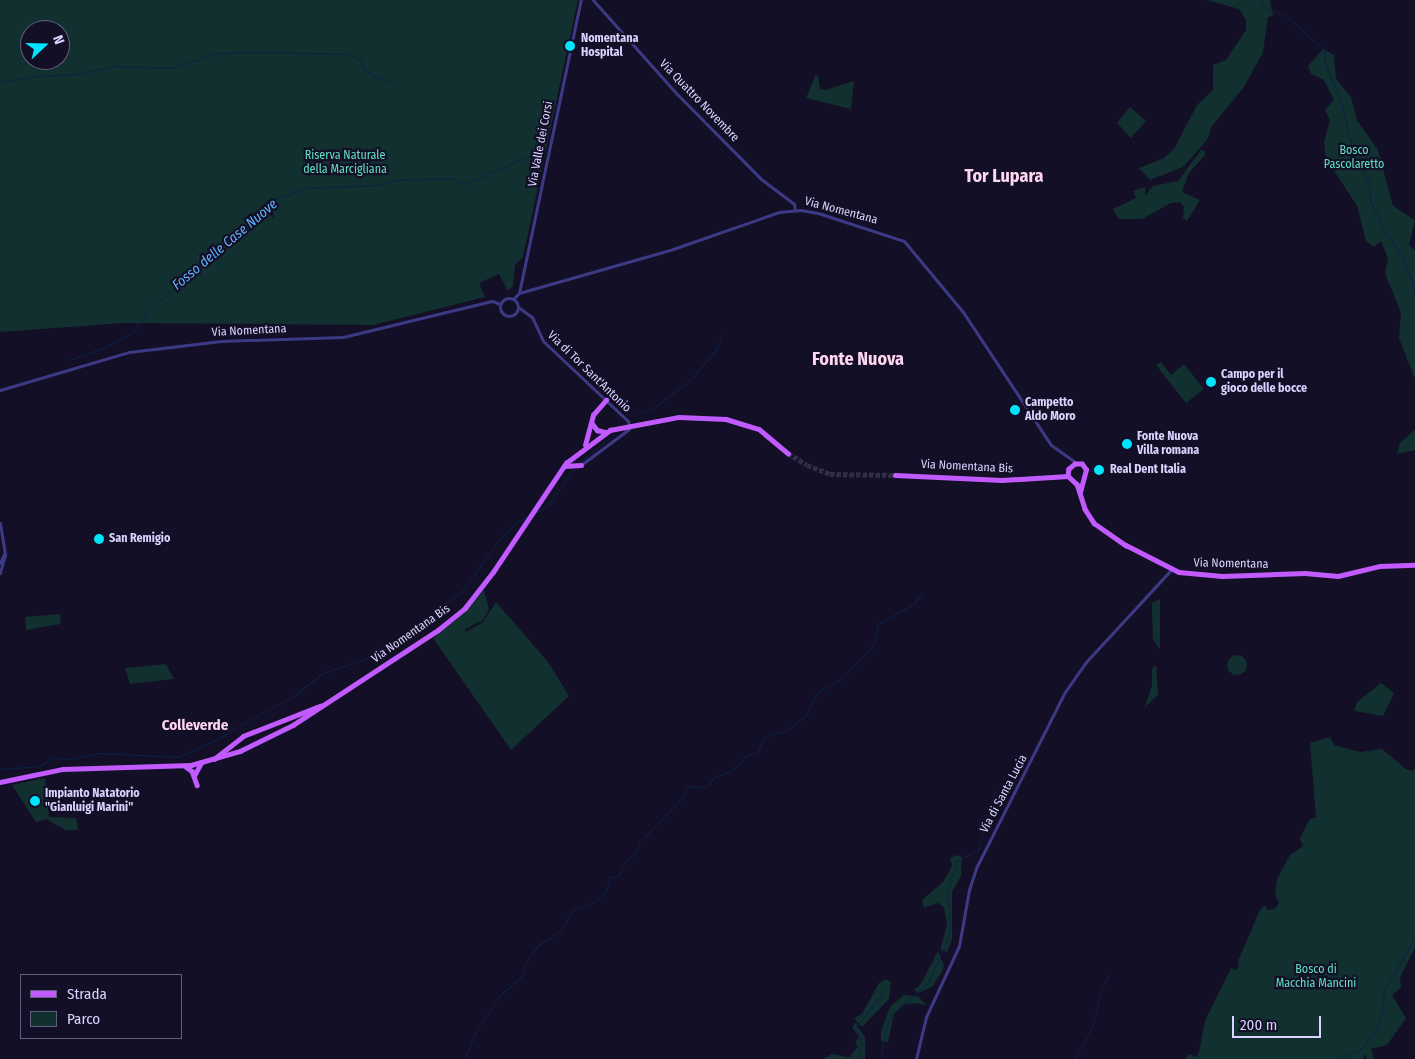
<!DOCTYPE html>
<html>
<head>
<meta charset="utf-8">
<style>
	body { margin:0 }
	#map { position:relative; width:1415px; height:1059px; overflow:hidden; background:#130f26; font-family:"Fira Sans Condensed",sans-serif }
	div>[style] { position:absolute }
	[style*='--x'] { left:calc(var(--x)*1px); top:calc(var(--y)*1px); width:calc(var(--w)*1px); rotate:calc(var(--a)*1deg) }
	.green>* { inset:0; background:#12302f }
	.round { border-radius:50% }
	.stream>* { height:1px; margin:-0.5px; padding:0 0.5px; transform-origin:0.5px; border-radius:0.5px; background:#0c2248 }
	.major-tunnel>* { height:4.5px; margin-top:-2.25px; transform-origin:0; background:repeating-linear-gradient(90deg,#312d47 0 4.5px,transparent 0 6.5px) }
	.minor>* { height:3px; margin:-1.5px; padding:0 1.5px; transform-origin:1.5px; border-radius:1.5px; background:#3d3a85 }
	.minor>.ring { margin:-1.5px; padding:0; box-sizing:content-box; background:none; border:3px solid #3d3a85; border-radius:50% }
	.major>* { height:4.5px; margin:-2.25px; padding:0 2.25px; transform-origin:2.25px; border-radius:2.25px; background:#c25bff }
	.dots>* { width:14px; height:14px; translate:-50% -50%; box-sizing:border-box; border:2px solid #130f26; border-radius:50% }
	span { translate:-50% -50%; white-space:nowrap; text-align:center; line-height:1.15; -webkit-text-stroke:4.5px #130f26; paint-order:stroke }
	.poi-label { font-size:12px; color:#d9d4ff; font-weight:700 }
	.left { translate:0 -50%; text-align:left }
	.street-label { font-size:12px; color:#d9d4ff }
	.park-label { font-size:12px; color:#5fe0c0 }
	.water-label { font-size:14px; color:#62b6ff; font-style:italic }
	.quarter-label { font-size:15px; color:#ffd6f0; font-weight:700 }
	.district-label { font-size:18px; color:#ffd6f0; font-weight:700 }
	.legend { position:absolute; left:20px; top:974px; width:162px; height:65px; box-sizing:border-box; background:#130f26; border:1px solid #625e7d; margin:0; padding:6px 9px; list-style:none; font-size:15px; color:#d9d4ff }
	.legend li { display:flex; align-items:center; gap:10px; height:25px }
	.legend b { width:25px; border:1px solid #625e7d }
	.north { position:absolute; left:20px; top:20px; width:50px; height:50px; box-sizing:border-box; background:#130f26; border:1px solid #625e7d; border-radius:50%; rotate:69deg; font-size:14px; font-weight:700; line-height:20px; text-align:center; color:#d9d4ff }
	.north::after { content:''; display:block; margin:auto; width:18px; height:22px; background:#00e5ff; clip-path:polygon(50% 0,100% 100%,50% 72%,0 100%) }
	.scale { position:absolute; left:1232px; top:1016px; width:89px; height:22px; box-sizing:border-box; border:2px solid #d9d4ff; border-top:0; padding-left:6px; font-size:15px; line-height:18px; white-space:nowrap; color:#d9d4ff; -webkit-text-stroke:4px #130f26; paint-order:stroke }
</style>
</head>
<body>
<div id="map">
	<div class="green">
		<div style="clip-path:polygon(evenodd,0 0,578px 0,523px 257px,515px 265px,513px 286px,508px 291px,499px 274px,479px 283px,485px 297px,373px 325px,124px 323px,0 332px,0 0,30px 30px,60px 30px,60px 60px,30px 60px,30px 30px)"></div>
		<div style="clip-path:polygon(1207px 0,1270px 0,1273px 16px,1268px 17px,1263px 52px,1244px 87px,1212px 126px,1207px 140px,1183px 167px,1150px 180px,1139px 168px,1164px 158px,1174px 149px,1197px 105px,1213px 90px,1213px 65px,1226px 60px,1246px 30px,1246px 20px,1239px 9px)"></div>
		<div style="clip-path:polygon(1323px 49px,1334px 55px,1336px 79px,1351px 97px,1357px 120px,1378px 150px,1393px 206px,1415px 220px,1409px 245px,1415px 250px,1415px 379px,1399px 338px,1401px 313px,1385px 273px,1388px 258px,1381px 241px,1374px 247px,1366px 241px,1357px 206px,1326px 158px,1324px 142px,1330px 120px,1325px 110px,1334px 100px,1324px 80px,1311px 74px,1308px 66px)"></div>
		<div style="clip-path:polygon(815px 76px,818px 76px,820px 89px,826px 90px,854px 81px,851px 109px,806px 98px)"></div>
		<div style="clip-path:polygon(1130px 107px,1146px 121px,1131px 138px,1117px 123px)"></div>
		<div style="clip-path:polygon(1201px 150px,1205px 151px,1205px 155px,1189px 173px,1182px 192px,1200px 200px,1187px 221px,1183px 218px,1184px 207px,1180px 202px,1171px 203px,1142px 219px,1119px 219px,1113px 209px,1136px 198px,1133px 191px,1145px 187px,1145px 196px,1153px 186px,1178px 181px)"></div>
		<div style="clip-path:polygon(1161px 362px,1171px 375px,1184px 364px,1204px 389px,1186px 403px,1156px 365px)"></div>
		<div style="clip-path:polygon(1415px 429px,1415px 450px,1397px 454px,1400px 443px)"></div>
		<div style="clip-path:polygon(484px 590px,489px 609px,483px 620px,465px 629px,466px 632px,482px 623px,496px 602px,548px 662px,569px 696px,511px 750px,433px 638px,456px 620px)"></div>
		<div style="clip-path:polygon(1159px 599px,1160px 600px,1160px 650px,1153px 639px,1152px 614px,1152px 603px)"></div>
		<div style="clip-path:polygon(60px 614px,61px 624px,26px 630px,25px 617px)"></div>
		<div class="round" style="left:1227px;top:655px;width:20px;height:20px"></div>
		<div style="clip-path:polygon(166px 664px,174px 679px,130px 684px,125px 668px)"></div>
		<div style="clip-path:polygon(1156px 665px,1158px 695px,1145px 707px,1152px 685px,1152px 669px)"></div>
		<div style="clip-path:polygon(1381px 683px,1394px 693px,1383px 716px,1354px 711px,1357px 702px)"></div>
		<div style="clip-path:polygon(1330px 737px,1334px 745px,1360px 752px,1382px 749px,1406px 769px,1413px 771px,1415px 768px,1415px 948px,1400px 977px,1401px 988px,1392px 995px,1406px 1018px,1387px 1045px,1371px 1049px,1374px 1059px,1367px 1059px,1365px 1054px,1363px 1059px,1185px 1059px,1189px 1054px,1196px 1057px,1199px 1052px,1205px 1021px,1231px 968px,1236px 970px,1239px 966px,1238px 961px,1260px 910px,1265px 905px,1267px 910px,1275px 909px,1279px 902px,1275px 895px,1277px 879px,1290px 855px,1303px 846px,1300px 839px,1309px 820px,1316px 817px,1310px 743px)"></div>
		<div style="clip-path:polygon(45px 778px,49px 817px,76px 818px,78px 830px,66px 830px,46px 819px,36px 822px,12px 785px)"></div>
		<div style="clip-path:polygon(957px 855px,962px 857px,961px 876px,952px 892px,952px 940px,947px 952px,940px 950px,947px 925px,944px 907px,938px 903px,924px 908px,922px 900px,943px 882px,952px 866px,950px 858px)"></div>
		<div style="clip-path:polygon(938px 951px,944px 966px,942px 972px,932px 987px,918px 993px,914px 990px,921px 984px)"></div>
		<div style="clip-path:polygon(886px 979px,891px 982px,889px 999px,862px 1027px,854px 1018px,862px 1014px,879px 983px)"></div>
		<div style="clip-path:polygon(904px 995px,919px 997px,927px 1006px,917px 1003px,902px 1005px,894px 1014px,888px 1042px,881px 1041px,881px 1031px,890px 1007px)"></div>
		<div style="clip-path:polygon(856px 1023px,865px 1038px,865px 1059px,823px 1059px,832px 1054px,849px 1057px,858px 1047px,855px 1042px,859px 1037px,852px 1027px)"></div>
	</div>
	<div class="stream">
		<div style="--x:1261;--y:0;--w:12;--a:55"></div>
		<div style="--x:1268;--y:10;--w:16;--a:14"></div>
		<div style="--x:1284;--y:14;--w:52;--a:41.9"></div>
		<div style="--x:1323;--y:49;--w:17;--a:80"></div>
		<div style="--x:1326;--y:66;--w:39;--a:67"></div>
		<div style="--x:1341;--y:102;--w:51;--a:76.5"></div>
		<div style="--x:1353;--y:152;--w:36;--a:63"></div>
		<div style="--x:1369;--y:184;--w:16;--a:86"></div>
		<div style="--x:1370;--y:200;--w:33;--a:65"></div>
		<div style="--x:1384;--y:230;--w:24;--a:54"></div>
		<div style="--x:1398;--y:249;--w:40;--a:66.6"></div>
		<div style="--x:1414;--y:286;--w:12;--a:85"></div>
		<div style="--x:0;--y:82;--w:37;--a:-9"></div>
		<div style="--x:37;--y:76;--w:42;--a:-2.7"></div>
		<div style="--x:79;--y:74;--w:37;--a:-13"></div>
		<div style="--x:115;--y:66;--w:57;--a:2"></div>
		<div style="--x:172;--y:68;--w:49;--a:-17.7"></div>
		<div style="--x:219;--y:53;--w:39;--a:-1"></div>
		<div style="--x:258;--y:52;--w:91;--a:1.3"></div>
		<div style="--x:349;--y:54;--w:12;--a:31"></div>
		<div style="--x:359;--y:60;--w:16;--a:55"></div>
		<div style="--x:368;--y:73;--w:22;--a:24"></div>
		<div style="--x:69;--y:360;--w:41;--a:-19.7"></div>
		<div style="--x:108;--y:346;--w:30;--a:-30"></div>
		<div style="--x:134;--y:331;--w:24;--a:-55"></div>
		<div style="--x:148;--y:311;--w:90;--a:-41.8"></div>
		<div style="--x:215;--y:251;--w:32;--a:-35"></div>
		<div style="--x:241;--y:233;--w:49;--a:-44.2"></div>
		<div style="--x:276;--y:199;--w:32;--a:-20"></div>
		<div style="--x:306;--y:188;--w:70;--a:-2.5"></div>
		<div style="--x:376;--y:185;--w:21;--a:-14"></div>
		<div style="--x:396;--y:180;--w:55;--a:-2.1"></div>
		<div style="--x:451;--y:178;--w:14;--a:25"></div>
		<div style="--x:464;--y:184;--w:87;--a:-23"></div>
		<div style="--x:635;--y:414;--w:22;--a:-21"></div>
		<div style="--x:656;--y:406;--w:43;--a:-37.4"></div>
		<div style="--x:690;--y:380;--w:40;--a:-49"></div>
		<div style="--x:716;--y:350;--w:17;--a:-69"></div>
		<div style="--x:580;--y:462;--w:43;--a:-39.3"></div>
		<div style="--x:535;--y:513;--w:15;--a:-28"></div>
		<div style="--x:548;--y:506;--w:45;--a:-56"></div>
		<div style="--x:423;--y:620;--w:49;--a:-36.6"></div>
		<div style="--x:462;--y:591;--w:66;--a:-53.7"></div>
		<div style="--x:501;--y:538;--w:20;--a:-45"></div>
		<div style="--x:515;--y:524;--w:17;--a:-33"></div>
		<div style="--x:241;--y:724;--w:56;--a:-27.5"></div>
		<div style="--x:291;--y:698;--w:41;--a:-38"></div>
		<div style="--x:323;--y:673;--w:44;--a:-18.4"></div>
		<div style="--x:365;--y:659;--w:66;--a:-33.9"></div>
		<div style="--x:0;--y:769;--w:40;--a:-4.3"></div>
		<div style="--x:40;--y:766;--w:14;--a:-34"></div>
		<div style="--x:52;--y:758;--w:19;--a:3"></div>
		<div style="--x:71;--y:759;--w:30;--a:-12"></div>
		<div style="--x:100;--y:753;--w:78;--a:2.9"></div>
		<div style="--x:178;--y:757;--w:44;--a:-24.2"></div>
		<div style="--x:218;--y:739;--w:23;--a:-34"></div>
		<div style="--x:464;--y:1059;--w:35;--a:-66"></div>
		<div style="--x:478;--y:1027;--w:39;--a:-55"></div>
		<div style="--x:500;--y:995;--w:29;--a:-41"></div>
		<div style="--x:522;--y:976;--w:12;--a:-76"></div>
		<div style="--x:525;--y:964;--w:22;--a:-56"></div>
		<div style="--x:537;--y:946;--w:27;--a:-33"></div>
		<div style="--x:560;--y:931;--w:26;--a:-58"></div>
		<div style="--x:574;--y:909;--w:23;--a:-20"></div>
		<div style="--x:596;--y:901;--w:12;--a:-42"></div>
		<div style="--x:605;--y:893;--w:17;--a:-69"></div>
		<div style="--x:611;--y:877;--w:7;--a:-8"></div>
		<div style="--x:618;--y:876;--w:19;--a:-62"></div>
		<div style="--x:627;--y:859;--w:10;--a:-29"></div>
		<div style="--x:636;--y:854;--w:11;--a:-75"></div>
		<div style="--x:639;--y:843;--w:62;--a:-46.3"></div>
		<div style="--x:682;--y:798;--w:13;--a:-67"></div>
		<div style="--x:687;--y:786;--w:19;--a:3"></div>
		<div style="--x:706;--y:787;--w:13;--a:-51"></div>
		<div style="--x:714;--y:777;--w:19;--a:-18"></div>
		<div style="--x:732;--y:771;--w:22;--a:-47"></div>
		<div style="--x:747;--y:755;--w:11;--a:-15"></div>
		<div style="--x:758;--y:752;--w:15;--a:-70"></div>
		<div style="--x:763;--y:738;--w:23;--a:-18"></div>
		<div style="--x:785;--y:731;--w:26;--a:-37"></div>
		<div style="--x:806;--y:715;--w:25;--a:-64"></div>
		<div style="--x:817;--y:692;--w:26;--a:-28"></div>
		<div style="--x:840;--y:680;--w:49;--a:-45.8"></div>
		<div style="--x:874;--y:645;--w:21;--a:-79"></div>
		<div style="--x:878;--y:624;--w:41;--a:-29.1"></div>
		<div style="--x:914;--y:604;--w:14;--a:-56"></div>
		<div style="--x:858;--y:1059;--w:17;--a:-80"></div>
		<div style="--x:861;--y:1042;--w:16;--a:-108"></div>
		<div style="--x:856;--y:1027;--w:44;--a:-52.4"></div>
		<div style="--x:880;--y:1059;--w:33;--a:-79"></div>
		<div style="--x:886;--y:1027;--w:16;--a:-63"></div>
		<div style="--x:893;--y:1013;--w:46;--a:-40.6"></div>
		<div style="--x:928;--y:983;--w:44;--a:-65.8"></div>
		<div style="--x:946;--y:943;--w:19;--a:-78"></div>
		<div style="--x:950;--y:924;--w:32;--a:-95"></div>
		<div style="--x:947;--y:892;--w:19;--a:-74"></div>
		<div style="--x:952;--y:874;--w:14;--a:-69"></div>
		<div style="--x:957;--y:861;--w:24;--a:-28"></div>
		<div style="--x:978;--y:850;--w:63;--a:-74.4"></div>
		<div style="--x:1074;--y:1059;--w:36;--a:-60"></div>
		<div style="--x:1092;--y:1028;--w:39;--a:-77"></div>
		<div style="--x:1101;--y:990;--w:19;--a:-62"></div>
		<div style="--x:1338;--y:1059;--w:26;--a:-25"></div>
		<div style="--x:1362;--y:1048;--w:21;--a:-53"></div>
		<div style="--x:1375;--y:1031;--w:13;--a:-63"></div>
		<div style="--x:1381;--y:1019;--w:28;--a:-84"></div>
		<div style="--x:1384;--y:991;--w:62;--a:-60.1"></div>
	</div>
	<div class="major-tunnel">
		<div style="--x:788;--y:453;--w:22;--a:32"></div>
		<div style="--x:807;--y:465;--w:25;--a:21"></div>
		<div style="--x:830;--y:474;--w:65;--a:0.9"></div>
	</div>
	<div class="minor">
		<div style="--x:593;--y:0;--w:127;--a:48.2"></div>
		<div style="--x:678;--y:95;--w:118;--a:45.3"></div>
		<div style="--x:761;--y:179;--w:41;--a:37.1"></div>
		<div style="--x:794;--y:204;--w:6;--a:81"></div>
		<div style="--x:519;--y:293;--w:299;--a:-78.1"></div>
		<div class="ring" style="left:500px;top:298px;width:15px;height:15px"></div>
		<div style="--x:513;--y:299;--w:8;--a:-45"></div>
		<div style="--x:519;--y:293;--w:160;--a:-15.9"></div>
		<div style="--x:673;--y:249;--w:112;--a:-19.2"></div>
		<div style="--x:779;--y:212;--w:22;--a:-5"></div>
		<div style="--x:801;--y:210;--w:17;--a:10"></div>
		<div style="--x:818;--y:213;--w:90;--a:18"></div>
		<div style="--x:904;--y:241;--w:92;--a:50.3"></div>
		<div style="--x:963;--y:312;--w:159;--a:56.5"></div>
		<div style="--x:1051;--y:445;--w:32;--a:35"></div>
		<div style="--x:518;--y:307;--w:17;--a:36"></div>
		<div style="--x:532;--y:317;--w:26;--a:65"></div>
		<div style="--x:543;--y:341;--w:117;--a:43.3"></div>
		<div style="--x:628;--y:421;--w:8;--a:83"></div>
		<div style="--x:629;--y:429;--w:60;--a:143.1"></div>
		<div style="--x:0;--y:390;--w:134;--a:-16.4"></div>
		<div style="--x:129;--y:352;--w:93;--a:-6.8"></div>
		<div style="--x:221;--y:341;--w:122;--a:-1.9"></div>
		<div style="--x:343;--y:337;--w:153;--a:-13.6"></div>
		<div style="--x:492;--y:301;--w:9;--a:21"></div>
		<div style="--x:0;--y:523;--w:32;--a:81"></div>
		<div style="--x:5;--y:555;--w:19;--a:106"></div>
		<div style="--x:0;--y:563;--w:10;--a:-66"></div>
		<div style="--x:916;--y:1059;--w:43;--a:-76.6"></div>
		<div style="--x:926;--y:1017;--w:78;--a:-65.1"></div>
		<div style="--x:959;--y:946;--w:57;--a:-79.9"></div>
		<div style="--x:969;--y:890;--w:25;--a:-72"></div>
		<div style="--x:977;--y:866;--w:195;--a:-63.2"></div>
		<div style="--x:1065;--y:692;--w:37;--a:-55"></div>
		<div style="--x:1086;--y:662;--w:125;--a:-47.3"></div>
	</div>
	<div class="major">
		<div style="--x:592;--y:423;--w:9;--a:54"></div>
		<div style="--x:597;--y:430;--w:8;--a:14"></div>
		<div style="--x:585;--y:445;--w:31;--a:-75"></div>
		<div style="--x:593;--y:415;--w:20;--a:-49"></div>
		<div style="--x:564;--y:466;--w:17;--a:-3"></div>
		<div style="--x:895;--y:475;--w:107;--a:2.7"></div>
		<div style="--x:1002;--y:480;--w:66;--a:-3.5"></div>
		<div style="--x:1080;--y:492;--w:23;--a:-75"></div>
		<div style="--x:1086;--y:470;--w:7;--a:-124"></div>
		<div style="--x:1082;--y:464;--w:7;--a:180"></div>
		<div style="--x:1075;--y:464;--w:8;--a:140"></div>
		<div style="--x:1069;--y:469;--w:7;--a:98"></div>
		<div style="--x:1068;--y:476;--w:12;--a:42"></div>
		<div style="--x:1077;--y:484;--w:26;--a:72"></div>
		<div style="--x:1085;--y:509;--w:17;--a:57"></div>
		<div style="--x:1094;--y:523;--w:39;--a:35"></div>
		<div style="--x:1126;--y:545;--w:59;--a:27"></div>
		<div style="--x:1179;--y:572;--w:43;--a:5.3"></div>
		<div style="--x:1222;--y:576;--w:83;--a:-2.1"></div>
		<div style="--x:1305;--y:573;--w:33;--a:5"></div>
		<div style="--x:1338;--y:576;--w:43;--a:-13.4"></div>
		<div style="--x:1380;--y:566;--w:35;--a:-2"></div>
		<div style="--x:214;--y:759;--w:37;--a:-38"></div>
		<div style="--x:243;--y:736;--w:83;--a:-21.3"></div>
		<div style="--x:185;--y:766;--w:9;--a:36"></div>
		<div style="--x:192;--y:771;--w:15;--a:70"></div>
		<div style="--x:194;--y:776;--w:15;--a:-62"></div>
		<div style="--x:0;--y:782;--w:64;--a:-11.7"></div>
		<div style="--x:63;--y:769;--w:128;--a:-1.8"></div>
		<div style="--x:191;--y:765;--w:51;--a:-15.9"></div>
		<div style="--x:240;--y:751;--w:59;--a:-26.1"></div>
		<div style="--x:293;--y:725;--w:173;--a:-33.2"></div>
		<div style="--x:438;--y:630;--w:35;--a:-39"></div>
		<div style="--x:465;--y:608;--w:46;--a:-52.1"></div>
		<div style="--x:493;--y:572;--w:131;--a:-56.2"></div>
		<div style="--x:566;--y:463;--w:55;--a:-36.9"></div>
		<div style="--x:610;--y:430;--w:70;--a:-10.7"></div>
		<div style="--x:679;--y:417;--w:47;--a:2.4"></div>
		<div style="--x:726;--y:419;--w:34;--a:17"></div>
		<div style="--x:759;--y:429;--w:38;--a:40"></div>
	</div>
	<div class="dots">
		<div style="left:570px;top:46px;background:#00e5ff"></div>
		<div style="left:1211px;top:382px;background:#00e5ff"></div>
		<div style="left:1015px;top:410px;background:#00e5ff"></div>
		<div style="left:1127px;top:444px;background:#00e5ff"></div>
		<div style="left:1099px;top:470px;background:#00e5ff"></div>
		<div style="left:99px;top:539px;background:#00e5ff"></div>
		<div style="left:35px;top:801px;background:#00e5ff"></div>
	</div>
	<div class="poi-label">
		<span class="left" style="left:581px;top:46px">Nomentana<br>Hospital</span>
		<span class="left" style="left:1221px;top:382px">Campo per il<br>gioco delle bocce</span>
		<span class="left" style="left:1025px;top:410px">Campetto<br>Aldo Moro</span>
		<span class="left" style="left:1137px;top:444px">Fonte Nuova<br>Villa romana</span>
		<span class="left" style="left:1110px;top:470px">Real Dent Italia</span>
		<span class="left" style="left:109px;top:539px">San Remigio</span>
		<span class="left" style="left:45px;top:801px">Impianto Natatorio<br>"Gianluigi Marini"</span>
	</div>
	<div class="street-label">
		<span style="left:699px;top:101px;rotate:46deg">Via Quattro Novembre</span>
		<span style="left:541px;top:144px;rotate:-79deg">Via Valle dei Corsi</span>
		<span style="left:841px;top:211px;rotate:15deg">Via Nomentana</span>
		<span style="left:249px;top:331px;rotate:-3deg">Via Nomentana</span>
		<span style="left:589px;top:372px;rotate:44deg">Via di Tor Sant'Antonio</span>
		<span style="left:967px;top:467px;rotate:3deg">Via Nomentana Bis</span>
		<span style="left:1231px;top:564px;rotate:1deg">Via Nomentana</span>
		<span style="left:411px;top:634px;rotate:-35deg">Via Nomentana Bis</span>
		<span style="left:1004px;top:794px;rotate:-62deg">Via di Santa Lucia</span>
	</div>
	<div class="park-label">
		<span style="left:1354px;top:158px">Bosco<br>Pascolaretto</span>
		<span style="left:345px;top:163px">Riserva Naturale<br>della Marcigliana</span>
		<span style="left:1316px;top:977px">Bosco di<br>Macchia Mancini</span>
	</div>
	<div class="water-label">
		<span style="left:225px;top:245px;rotate:-40deg">Fosso delle Case Nuove</span>
	</div>
	<div class="quarter-label">
		<span style="left:195px;top:726px">Colleverde</span>
	</div>
	<div class="district-label">
		<span style="left:1004px;top:176px">Tor Lupara</span>
		<span style="left:858px;top:359px">Fonte Nuova</span>
	</div>
	<ul class="legend">
	<li><b style="height:6px;background:#c25bff"></b>Strada</li>
	<li><b style="height:14px;background:#12302f"></b>Parco</li>
	</ul>
	<div class="north">N</div>
	<div class="scale">200 m</div>
</div>
</body>
</html>
